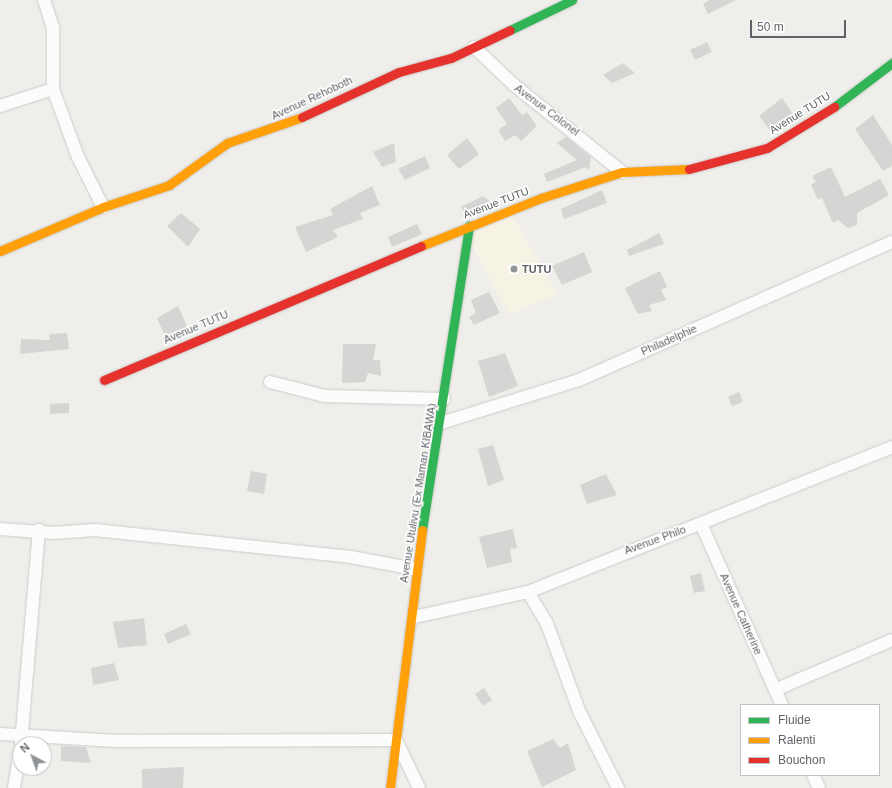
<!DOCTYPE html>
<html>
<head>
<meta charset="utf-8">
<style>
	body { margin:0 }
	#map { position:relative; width:892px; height:788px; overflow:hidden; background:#efeeea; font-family:Arial,sans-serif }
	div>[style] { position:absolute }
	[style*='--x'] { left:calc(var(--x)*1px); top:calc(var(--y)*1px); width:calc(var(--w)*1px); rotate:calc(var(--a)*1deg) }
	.commercial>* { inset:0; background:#f7f3e4 }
	.building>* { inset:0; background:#d6d5d3 }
	.roads { filter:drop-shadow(0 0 1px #cbcccc) drop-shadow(0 0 1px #cbcccc) }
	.street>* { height:12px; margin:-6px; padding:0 6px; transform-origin:6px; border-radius:6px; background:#fdfcfc }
	.fast>* { height:9px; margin:-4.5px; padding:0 4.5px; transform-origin:4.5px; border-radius:4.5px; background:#30b455 }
	.slow>* { height:9px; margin:-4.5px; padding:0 4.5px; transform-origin:4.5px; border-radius:4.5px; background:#ff9f0a }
	.jam>* { height:9px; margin:-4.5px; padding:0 4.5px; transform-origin:4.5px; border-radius:4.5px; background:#e5322d }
	.dots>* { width:11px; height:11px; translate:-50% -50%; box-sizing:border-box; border:2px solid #fff; border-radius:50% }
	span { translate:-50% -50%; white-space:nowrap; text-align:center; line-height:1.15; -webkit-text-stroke:3px #fff; paint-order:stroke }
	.street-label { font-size:11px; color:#5f6368 }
	.poi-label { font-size:11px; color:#5f6368; font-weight:700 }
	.left { translate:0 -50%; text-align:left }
	.legend { position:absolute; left:740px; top:704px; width:140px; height:72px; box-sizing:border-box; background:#fff; border:1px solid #bfc1c3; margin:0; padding:5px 7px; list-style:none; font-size:12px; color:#5f6368 }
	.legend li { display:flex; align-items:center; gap:8px; height:20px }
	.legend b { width:20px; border:1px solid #bfc1c3 }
	.north { position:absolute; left:12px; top:736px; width:40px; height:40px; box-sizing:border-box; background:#fff; border:1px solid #bfc1c3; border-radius:50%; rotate:319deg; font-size:11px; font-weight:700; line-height:16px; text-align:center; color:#5f6368 }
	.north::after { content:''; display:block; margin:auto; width:14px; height:18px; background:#919496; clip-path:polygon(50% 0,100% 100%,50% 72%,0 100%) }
	.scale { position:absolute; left:750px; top:20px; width:96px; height:18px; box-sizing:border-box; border:2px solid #5f6368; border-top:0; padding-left:5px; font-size:12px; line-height:14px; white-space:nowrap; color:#5f6368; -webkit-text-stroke:3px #fff; paint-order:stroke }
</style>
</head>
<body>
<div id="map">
	<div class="commercial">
		<div style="clip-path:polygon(512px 214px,557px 294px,509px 315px,472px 245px,472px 233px)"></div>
	</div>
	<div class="building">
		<div style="clip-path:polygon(709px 0,736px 0,708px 14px,703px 4px)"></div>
		<div style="clip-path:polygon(707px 42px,712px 52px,695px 60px,690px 50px)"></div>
		<div style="clip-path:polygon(623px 63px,635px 73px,612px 83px,603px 75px)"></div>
		<div style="clip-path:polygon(509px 98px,522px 115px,527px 112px,537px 126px,521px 141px,515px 135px,505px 141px,498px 130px,507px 124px,496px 108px)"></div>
		<div style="clip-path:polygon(782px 98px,796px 118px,772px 133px,759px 116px)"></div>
		<div style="clip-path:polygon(873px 115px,892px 145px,892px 166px,883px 171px,855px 129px)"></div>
		<div style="clip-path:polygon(566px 137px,591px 157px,589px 170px,586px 167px,547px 182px,544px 174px,577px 160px,557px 143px)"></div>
		<div style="clip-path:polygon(467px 138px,479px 154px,459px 169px,447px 155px)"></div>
		<div style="clip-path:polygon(394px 143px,396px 162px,382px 167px,373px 152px)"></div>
		<div style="clip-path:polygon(425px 156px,430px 168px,405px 180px,398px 169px)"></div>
		<div style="clip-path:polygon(831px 167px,845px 197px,880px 179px,889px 195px,857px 213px,857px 225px,848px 228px,838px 220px,833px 223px,822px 198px,818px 200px,811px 185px,816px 182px,812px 176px)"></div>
		<div style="clip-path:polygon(372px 186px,380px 205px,360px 213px,363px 219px,333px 230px,338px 237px,306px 252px,295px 227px,333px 215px,330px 209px)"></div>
		<div style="clip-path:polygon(602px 190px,607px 203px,564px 219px,561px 209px)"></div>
		<div style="clip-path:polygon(483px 196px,495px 205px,467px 216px,461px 207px)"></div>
		<div style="clip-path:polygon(181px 213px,200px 229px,188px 247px,167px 226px)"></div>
		<div style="clip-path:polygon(417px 224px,422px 234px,392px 247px,388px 237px)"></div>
		<div style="clip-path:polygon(659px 233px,664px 244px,629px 256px,627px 250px)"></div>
		<div style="clip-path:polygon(584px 252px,592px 272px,562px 285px,552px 266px)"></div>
		<div style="clip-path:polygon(660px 271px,667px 287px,661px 290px,666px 300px,649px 305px,652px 311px,638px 314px,625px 288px)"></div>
		<div style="clip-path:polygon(489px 292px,500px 313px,474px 325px,469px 317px,476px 313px,471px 300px)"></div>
		<div style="clip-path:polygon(178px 306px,188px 329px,165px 336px,157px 318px)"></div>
		<div style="clip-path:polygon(67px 333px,69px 349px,20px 354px,21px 339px,50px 340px,49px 334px)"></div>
		<div style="clip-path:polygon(343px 344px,376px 344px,373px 360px,380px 360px,381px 376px,368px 373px,365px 382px,342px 383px)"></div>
		<div style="clip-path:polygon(505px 353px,518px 386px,489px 397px,478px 361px)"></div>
		<div style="clip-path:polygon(739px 392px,743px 402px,732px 406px,728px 397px)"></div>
		<div style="clip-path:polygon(69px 403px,69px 413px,50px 414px,50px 404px)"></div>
		<div style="clip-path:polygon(493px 445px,504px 480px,488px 486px,478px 449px)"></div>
		<div style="clip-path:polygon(251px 471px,267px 474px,264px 494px,247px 491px)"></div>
		<div style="clip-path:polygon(606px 474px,617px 495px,587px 504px,580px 485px)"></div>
		<div style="clip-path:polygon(513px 529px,517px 548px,510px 549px,512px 562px,487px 568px,479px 537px)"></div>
		<div style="clip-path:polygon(701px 573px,705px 591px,694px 593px,690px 576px)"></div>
		<div style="clip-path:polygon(144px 618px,147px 645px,118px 648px,113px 622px)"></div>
		<div style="clip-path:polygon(186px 624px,191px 634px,168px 644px,164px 634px)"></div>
		<div style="clip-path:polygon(114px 663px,119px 680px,93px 685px,91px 668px)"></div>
		<div style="clip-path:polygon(484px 688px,492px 700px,483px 706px,475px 694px)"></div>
		<div style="clip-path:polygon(553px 739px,560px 748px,568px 743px,576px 770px,542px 787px,527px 751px)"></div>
		<div style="clip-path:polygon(61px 746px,86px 747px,91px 763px,61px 761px)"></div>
		<div style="clip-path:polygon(184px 767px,183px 788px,142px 788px,142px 769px)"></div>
	</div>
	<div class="roads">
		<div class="street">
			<div style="--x:44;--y:0;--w:28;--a:72"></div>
			<div style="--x:53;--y:27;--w:62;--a:90"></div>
			<div style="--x:53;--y:89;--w:72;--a:69.8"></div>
			<div style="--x:78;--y:157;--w:56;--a:63.4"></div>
			<div style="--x:474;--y:47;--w:55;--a:43.5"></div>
			<div style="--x:514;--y:85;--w:139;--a:38.9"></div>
			<div style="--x:0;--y:106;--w:56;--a:-17.8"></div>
			<div style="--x:270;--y:382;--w:57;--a:14.3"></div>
			<div style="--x:325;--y:396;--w:119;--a:1.4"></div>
			<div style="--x:441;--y:423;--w:145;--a:-17.3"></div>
			<div style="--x:579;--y:380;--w:342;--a:-23.8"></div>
			<div style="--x:701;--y:524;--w:198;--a:65.9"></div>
			<div style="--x:0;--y:529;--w:54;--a:4.2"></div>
			<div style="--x:54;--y:533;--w:41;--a:-4.2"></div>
			<div style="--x:95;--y:530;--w:257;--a:6"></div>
			<div style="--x:351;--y:557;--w:66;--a:10.5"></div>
			<div style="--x:528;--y:592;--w:37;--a:59"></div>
			<div style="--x:547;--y:624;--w:95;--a:69.7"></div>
			<div style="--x:580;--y:713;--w:84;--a:63.1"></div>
			<div style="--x:414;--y:617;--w:117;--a:-12.4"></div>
			<div style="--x:528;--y:592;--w:392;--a:-21.7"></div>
			<div style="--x:775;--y:690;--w:127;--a:-23.1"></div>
			<div style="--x:0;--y:734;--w:116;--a:3.5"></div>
			<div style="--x:116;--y:741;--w:280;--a:-0.2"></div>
			<div style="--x:396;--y:740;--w:53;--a:64.4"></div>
			<div style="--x:21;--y:744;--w:215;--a:-85.2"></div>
			<div style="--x:813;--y:775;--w:14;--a:65"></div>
			<div style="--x:14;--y:788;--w:36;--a:-81"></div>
		</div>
		<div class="fast">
			<div style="--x:510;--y:30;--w:69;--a:-25.8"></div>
			<div style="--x:834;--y:107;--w:73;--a:-37.2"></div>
			<div style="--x:422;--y:530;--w:308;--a:-81.2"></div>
		</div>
		<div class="slow">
			<div style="--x:421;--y:246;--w:129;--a:-21.8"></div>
			<div style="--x:541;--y:198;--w:85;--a:-17.8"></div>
			<div style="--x:622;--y:172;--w:67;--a:-2.6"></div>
			<div style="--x:0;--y:251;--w:112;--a:-23.1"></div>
			<div style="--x:103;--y:207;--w:70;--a:-18.4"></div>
			<div style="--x:169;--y:185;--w:72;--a:-35.9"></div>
			<div style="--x:227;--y:143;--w:79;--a:-19.1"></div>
			<div style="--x:390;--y:788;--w:260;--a:-82.9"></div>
		</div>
		<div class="jam">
			<div style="--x:302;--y:117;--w:107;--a:-24.9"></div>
			<div style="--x:399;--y:72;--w:54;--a:-15.1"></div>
			<div style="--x:451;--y:58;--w:65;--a:-25.4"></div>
			<div style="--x:689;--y:169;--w:81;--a:-15.1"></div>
			<div style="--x:767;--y:148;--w:79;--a:-31.5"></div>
			<div style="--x:104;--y:380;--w:344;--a:-22.9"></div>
		</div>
	</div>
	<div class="dots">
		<div style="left:514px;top:269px;background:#919496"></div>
	</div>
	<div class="street-label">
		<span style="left:312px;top:98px;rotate:-25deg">Avenue Rehoboth</span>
		<span style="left:547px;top:110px;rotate:37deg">Avenue Colonel</span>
		<span style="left:800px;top:113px;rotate:-32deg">Avenue TUTU</span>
		<span style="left:496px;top:203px;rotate:-21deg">Avenue TUTU</span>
		<span style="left:196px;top:327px;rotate:-23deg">Avenue TUTU</span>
		<span style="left:669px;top:340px;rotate:-24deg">Philadelphie</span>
		<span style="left:418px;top:493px;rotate:-81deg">Avenue Utulivu (Ex Maman KIBAWA)</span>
		<span style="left:655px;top:540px;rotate:-20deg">Avenue Philo</span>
		<span style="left:741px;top:614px;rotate:66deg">Avenue Catherine</span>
	</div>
	<div class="poi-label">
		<span class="left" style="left:522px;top:269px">TUTU</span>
	</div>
	<ul class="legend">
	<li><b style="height:5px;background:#30b455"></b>Fluide</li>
	<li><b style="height:5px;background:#ff9f0a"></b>Ralenti</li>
	<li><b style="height:5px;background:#e5322d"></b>Bouchon</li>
	</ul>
	<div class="north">N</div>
	<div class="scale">50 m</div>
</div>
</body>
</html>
